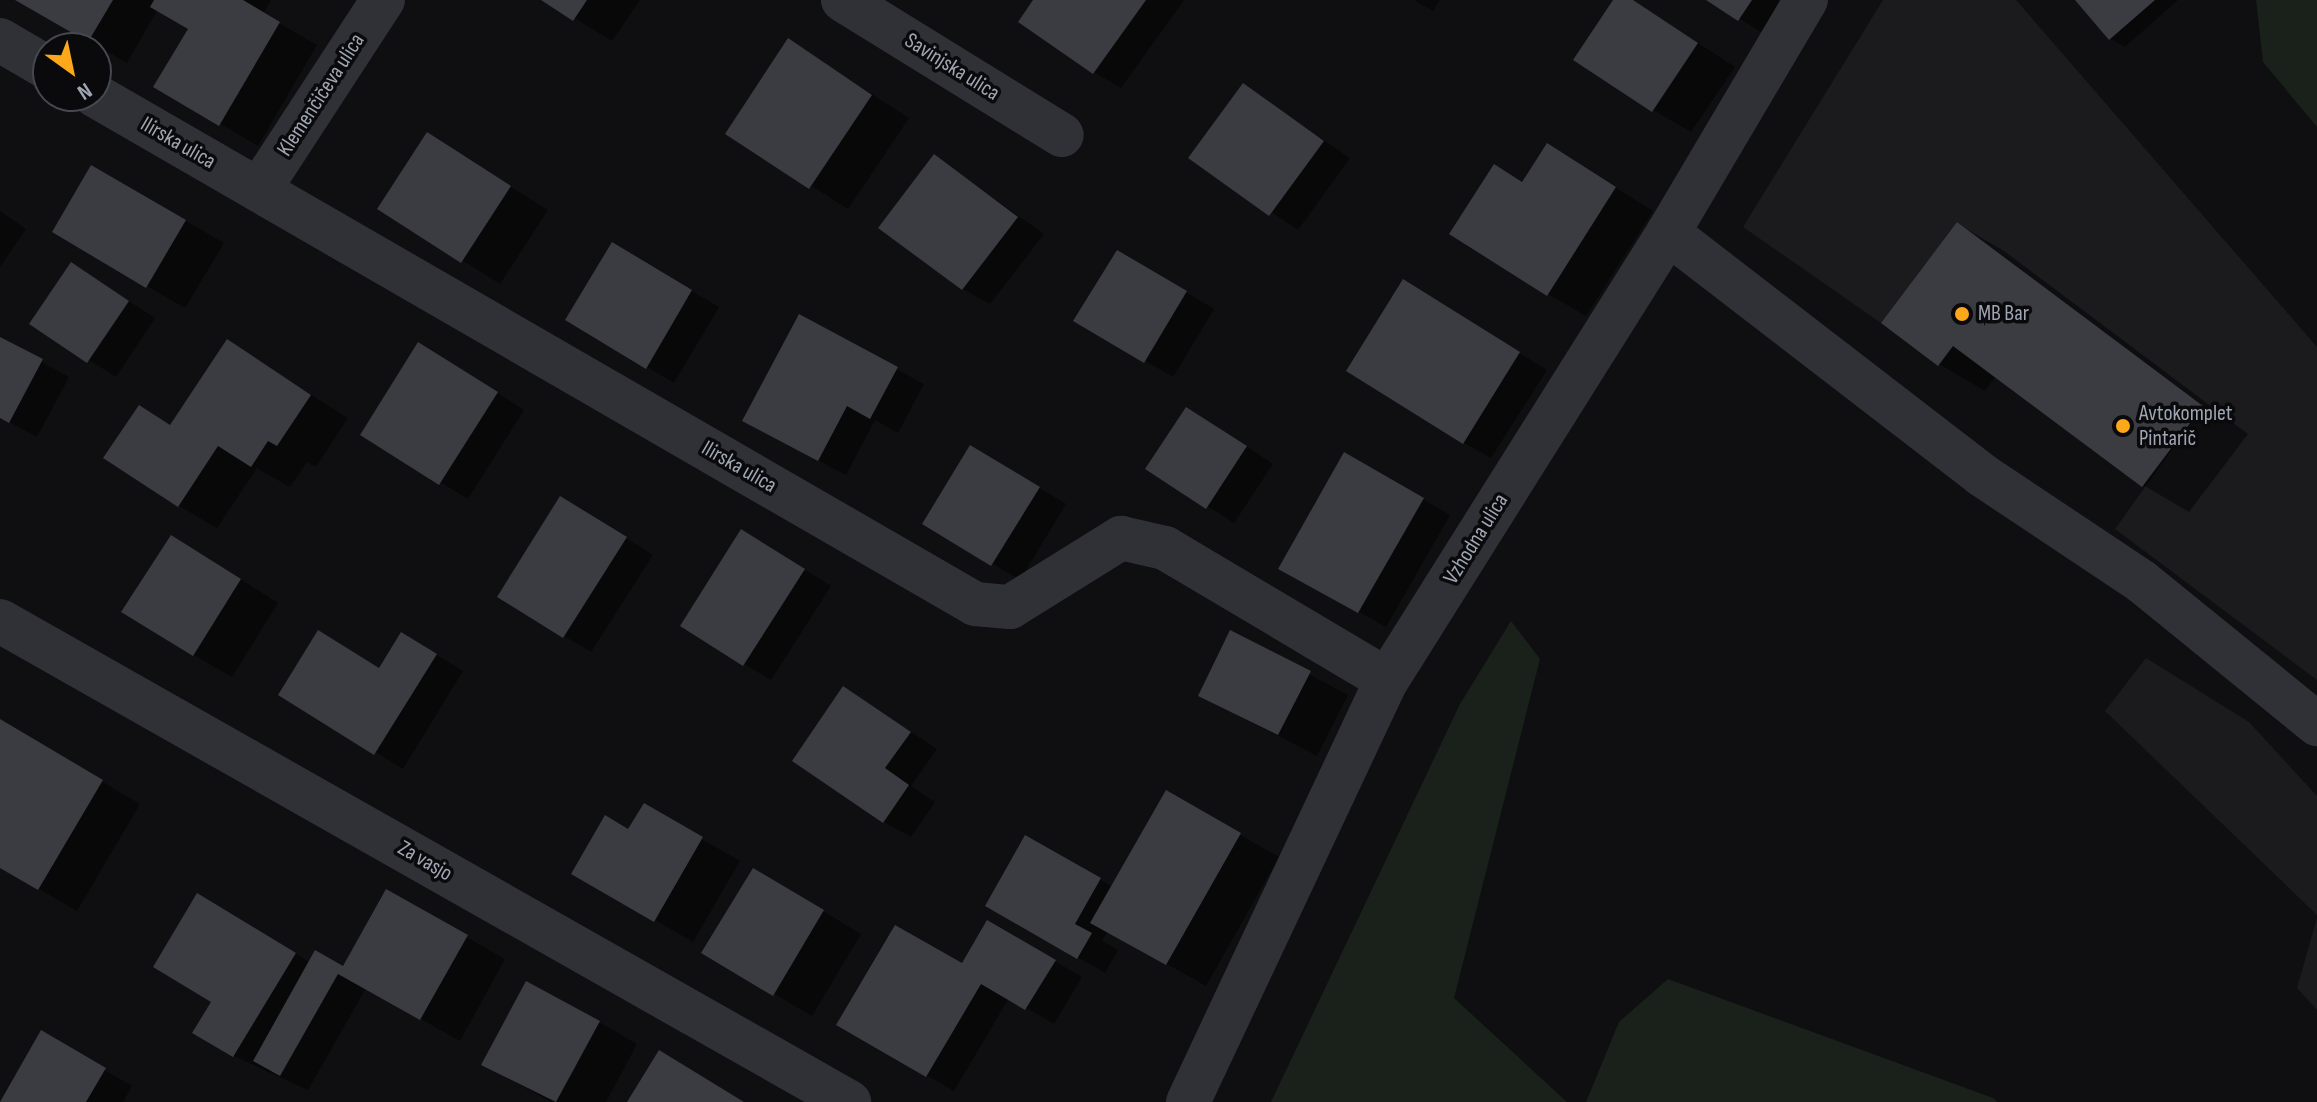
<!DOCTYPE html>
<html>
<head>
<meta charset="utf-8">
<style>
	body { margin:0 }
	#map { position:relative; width:2317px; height:1102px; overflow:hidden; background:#0f0f11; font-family:"Sofia Sans Condensed",sans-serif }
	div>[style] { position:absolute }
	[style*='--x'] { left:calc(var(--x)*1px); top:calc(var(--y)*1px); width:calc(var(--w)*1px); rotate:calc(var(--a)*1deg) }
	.built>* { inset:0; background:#1b1b1e }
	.green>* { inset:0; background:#19211a }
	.shadow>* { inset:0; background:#0007 }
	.building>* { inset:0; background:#3b3c41 }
	.minor>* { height:44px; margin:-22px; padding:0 22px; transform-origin:22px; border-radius:22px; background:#303136 }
	.dots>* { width:22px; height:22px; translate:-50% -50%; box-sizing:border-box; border:4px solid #0a0a0c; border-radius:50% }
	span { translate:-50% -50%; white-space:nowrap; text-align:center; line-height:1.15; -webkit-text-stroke:7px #0a0a0c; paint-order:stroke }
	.street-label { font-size:22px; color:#9fa6b3 }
	.poi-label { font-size:22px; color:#9fa6b3 }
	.left { translate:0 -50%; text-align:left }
	.north { position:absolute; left:32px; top:32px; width:80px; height:80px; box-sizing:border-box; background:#0a0a0c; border:2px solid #46484f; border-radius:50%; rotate:147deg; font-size:22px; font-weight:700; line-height:32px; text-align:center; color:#9fa6b3 }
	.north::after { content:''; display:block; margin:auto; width:28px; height:36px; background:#fda71b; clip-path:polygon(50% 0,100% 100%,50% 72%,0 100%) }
</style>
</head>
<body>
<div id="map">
	<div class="built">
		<div style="clip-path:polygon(1883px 0,2016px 0,2317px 347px,2317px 680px,2115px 529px,2203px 406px,1957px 222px,1881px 323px,1743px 227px)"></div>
		<div style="clip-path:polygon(2146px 658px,2249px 722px,2317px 796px,2317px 915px,2105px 711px)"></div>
		<div style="clip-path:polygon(2317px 918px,2317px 1010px,2297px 988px)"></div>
	</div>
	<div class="green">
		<div style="clip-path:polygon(2256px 0,2317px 0,2317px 127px,2263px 62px)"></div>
		<div style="clip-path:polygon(1511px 621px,1540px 659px,1454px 998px,1567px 1102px,1271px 1102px,1460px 704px)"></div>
		<div style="clip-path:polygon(1668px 979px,1993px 1098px,1997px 1102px,1586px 1102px,1619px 1022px)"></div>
	</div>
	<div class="shadow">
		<div style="clip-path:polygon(19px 0,271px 0,263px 14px,317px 45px,258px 146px,156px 86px,191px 29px,158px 9px,127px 63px)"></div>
		<div style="clip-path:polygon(545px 0,640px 0,612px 41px)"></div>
		<div style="clip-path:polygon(1036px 0,1184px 0,1121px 88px,1094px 72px)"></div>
		<div style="clip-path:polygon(1414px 0,1440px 0,1433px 11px)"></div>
		<div style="clip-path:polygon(1615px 0,1632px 0,1735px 67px,1691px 132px,1653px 110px)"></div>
		<div style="clip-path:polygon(1710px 0,1796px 0,1777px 42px)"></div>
		<div style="clip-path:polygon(2077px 0,2178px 0,2125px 47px,2111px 39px)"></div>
		<div style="clip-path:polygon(789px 41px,909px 118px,848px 209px,728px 133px)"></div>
		<div style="clip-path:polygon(1244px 86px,1350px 158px,1298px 230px,1191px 157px)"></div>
		<div style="clip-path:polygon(428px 135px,548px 210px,500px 284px,380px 208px)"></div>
		<div style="clip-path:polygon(1547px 145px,1653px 211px,1586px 316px,1548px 294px,1523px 183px)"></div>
		<div style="clip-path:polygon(935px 157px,1044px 234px,990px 304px,963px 289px)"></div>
		<div style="clip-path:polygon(92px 167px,224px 243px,185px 308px,54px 232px)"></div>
		<div style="clip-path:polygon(0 211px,26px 229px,0 267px)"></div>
		<div style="clip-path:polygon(1958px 224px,2004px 251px,2248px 434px,2189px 512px,2143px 485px,1996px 376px,1985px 391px,1939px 364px)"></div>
		<div style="clip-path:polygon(613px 245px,719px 307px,674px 383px,568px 319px)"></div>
		<div style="clip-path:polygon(1118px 252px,1214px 309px,1173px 377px,1076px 320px)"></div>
		<div style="clip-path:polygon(71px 264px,155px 318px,116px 377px,32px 323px)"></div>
		<div style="clip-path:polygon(1431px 298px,1547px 370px,1491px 458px,1464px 443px)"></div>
		<div style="clip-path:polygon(800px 317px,924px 384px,898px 433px,875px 420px,846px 475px,772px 436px)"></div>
		<div style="clip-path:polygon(0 339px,69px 377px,37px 437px,0 417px)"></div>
		<div style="clip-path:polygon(228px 342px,348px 418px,316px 467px,307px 462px,290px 487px,257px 468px,217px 528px,179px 506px,172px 426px)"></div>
		<div style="clip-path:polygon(446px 360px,524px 410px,468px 499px,363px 435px)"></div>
		<div style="clip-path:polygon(1214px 425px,1273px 464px,1234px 523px,1148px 469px)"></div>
		<div style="clip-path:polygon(1345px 455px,1450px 515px,1386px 627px,1281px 568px)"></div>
		<div style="clip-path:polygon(998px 463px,1066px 504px,1020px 580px,925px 523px)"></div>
		<div style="clip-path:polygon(588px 514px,653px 555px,591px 652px,564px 636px)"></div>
		<div style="clip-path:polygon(769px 547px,831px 586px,771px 680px,744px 664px)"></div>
		<div style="clip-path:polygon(209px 559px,278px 603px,232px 677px,194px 655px)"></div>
		<div style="clip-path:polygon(1231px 633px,1348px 695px,1317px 756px,1200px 695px)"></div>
		<div style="clip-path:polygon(429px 650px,463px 671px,403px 769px,281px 694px,380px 670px)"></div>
		<div style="clip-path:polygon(844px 688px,937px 749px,911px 786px,935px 802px,911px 837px,884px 822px)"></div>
		<div style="clip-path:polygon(0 721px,140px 804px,77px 911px,0 866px)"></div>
		<div style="clip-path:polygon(1167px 793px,1279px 857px,1206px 986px,1108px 931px,1102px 941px,1118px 950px,1105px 973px,988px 906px,1026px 838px,1113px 887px)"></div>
		<div style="clip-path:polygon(644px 806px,740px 861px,693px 942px,574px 873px,629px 831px)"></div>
		<div style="clip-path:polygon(387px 892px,505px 959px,460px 1041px,366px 988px,308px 1090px,234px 1056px,214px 1002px,236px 918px,311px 963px,344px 968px)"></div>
		<div style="clip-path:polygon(792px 892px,861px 934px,812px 1016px,704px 953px)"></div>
		<div style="clip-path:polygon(988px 922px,1082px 977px,1054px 1024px,1009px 998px,954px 1091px,839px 1025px,963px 966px)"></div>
		<div style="clip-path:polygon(599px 1022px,637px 1044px,606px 1102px,551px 1102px,483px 1064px)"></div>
		<div style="clip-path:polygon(41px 1033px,132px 1086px,123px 1102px,1px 1102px)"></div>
	</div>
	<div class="building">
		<div style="clip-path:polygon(15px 0,113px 0,88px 42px)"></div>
		<div style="clip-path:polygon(154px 0,243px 0,280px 22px,219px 126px,153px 87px,188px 29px,150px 7px)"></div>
		<div style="clip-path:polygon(541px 0,587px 0,573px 21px)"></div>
		<div style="clip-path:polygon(1033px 0,1146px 0,1093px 74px,1018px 22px)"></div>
		<div style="clip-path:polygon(1613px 0,1633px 0,1698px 43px,1652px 112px,1573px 60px)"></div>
		<div style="clip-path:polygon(1706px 0,1752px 0,1738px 21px)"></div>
		<div style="clip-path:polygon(2075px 0,2155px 0,2109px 40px)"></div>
		<div style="clip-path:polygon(788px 38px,872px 95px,809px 189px,725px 134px)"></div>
		<div style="clip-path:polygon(1243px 83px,1324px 141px,1269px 216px,1188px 158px)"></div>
		<div style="clip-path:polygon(427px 132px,511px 186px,461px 263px,377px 209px)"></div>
		<div style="clip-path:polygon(1547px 143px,1616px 187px,1547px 296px,1449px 234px,1494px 164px,1522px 182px)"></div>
		<div style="clip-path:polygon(934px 154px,1018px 217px,962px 290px,878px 228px)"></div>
		<div style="clip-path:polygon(91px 165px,186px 220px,146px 288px,52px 232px)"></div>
		<div style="clip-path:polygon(1957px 222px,2203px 406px,2142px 487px,1953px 346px,1938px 366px,1881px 323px)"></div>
		<div style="clip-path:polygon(612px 242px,692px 290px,646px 369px,565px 320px)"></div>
		<div style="clip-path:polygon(1117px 250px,1187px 291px,1144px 363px,1073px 321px)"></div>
		<div style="clip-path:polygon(71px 262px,129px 301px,87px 363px,29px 324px)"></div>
		<div style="clip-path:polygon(1403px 279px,1520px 352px,1463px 444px,1346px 371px)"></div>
		<div style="clip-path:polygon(799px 314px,898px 367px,870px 419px,847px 406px,818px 461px,742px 421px)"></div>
		<div style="clip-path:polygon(0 337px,43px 359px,9px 423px,0 418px)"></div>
		<div style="clip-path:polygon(227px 339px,311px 395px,277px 446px,268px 441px,251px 467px,218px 446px,178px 507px,103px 458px,139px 405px,170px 425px)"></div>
		<div style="clip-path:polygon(418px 342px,498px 392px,439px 485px,360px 435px)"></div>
		<div style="clip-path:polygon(1186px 407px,1247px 446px,1206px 509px,1145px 469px)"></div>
		<div style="clip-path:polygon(970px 445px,1040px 487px,991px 566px,922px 524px)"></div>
		<div style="clip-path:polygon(1344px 452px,1424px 498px,1358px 613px,1278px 569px)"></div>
		<div style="clip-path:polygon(560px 496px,627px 537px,563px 638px,497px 597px)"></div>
		<div style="clip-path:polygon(741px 529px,805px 569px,743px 666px,680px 626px)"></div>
		<div style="clip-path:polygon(171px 535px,241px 579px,193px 656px,121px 612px)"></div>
		<div style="clip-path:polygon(318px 630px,379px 668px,401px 632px,437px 654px,374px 755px,278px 695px)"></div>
		<div style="clip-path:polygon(1230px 630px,1311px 671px,1278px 735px,1198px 696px)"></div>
		<div style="clip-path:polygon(843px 686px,911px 732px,885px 768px,909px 785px,883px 823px,792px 761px)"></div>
		<div style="clip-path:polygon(0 719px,103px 780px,38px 890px,0 868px)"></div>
		<div style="clip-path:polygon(1166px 790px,1241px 833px,1166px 965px,1090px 923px)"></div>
		<div style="clip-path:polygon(644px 803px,703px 837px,654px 922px,571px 874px,605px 815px,628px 829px)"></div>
		<div style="clip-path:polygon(1025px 835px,1101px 878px,1075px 924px,1092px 933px,1077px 959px,985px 906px)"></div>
		<div style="clip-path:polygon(753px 868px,824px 910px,773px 996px,701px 953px)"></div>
		<div style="clip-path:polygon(386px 889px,468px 935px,420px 1020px,338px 974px,280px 1076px,253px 1061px,315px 950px,343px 966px)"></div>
		<div style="clip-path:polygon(197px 893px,296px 953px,233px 1057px,192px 1033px,211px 1002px,153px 967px)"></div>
		<div style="clip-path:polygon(987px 920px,1056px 960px,1025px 1010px,981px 984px,926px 1077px,836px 1025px,895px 925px,962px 963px)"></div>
		<div style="clip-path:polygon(526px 981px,600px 1021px,556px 1102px,481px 1065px)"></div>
		<div style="clip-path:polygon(41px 1030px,106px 1068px,86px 1102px,0 1102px)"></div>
		<div style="clip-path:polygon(659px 1050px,744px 1102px,627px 1102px)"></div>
	</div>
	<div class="minor">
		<div style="--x:843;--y:0;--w:257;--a:31.7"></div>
		<div style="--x:0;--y:40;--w:56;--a:30.3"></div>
		<div style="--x:96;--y:96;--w:1015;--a:30.02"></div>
		<div style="--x:975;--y:604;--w:35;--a:5"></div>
		<div style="--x:1010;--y:607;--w:131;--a:-31.9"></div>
		<div style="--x:1121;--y:538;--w:45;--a:12.8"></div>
		<div style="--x:1165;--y:548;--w:258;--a:30.7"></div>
		<div style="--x:259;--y:190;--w:227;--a:-56.9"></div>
		<div style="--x:1668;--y:233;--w:396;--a:37.6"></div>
		<div style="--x:1982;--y:475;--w:191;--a:33.7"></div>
		<div style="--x:2141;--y:581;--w:227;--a:39.1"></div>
		<div style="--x:0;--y:621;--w:976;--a:29.53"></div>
		<div style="--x:1188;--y:1102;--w:467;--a:-64.8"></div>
		<div style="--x:1387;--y:680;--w:528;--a:-57.85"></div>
		<div style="--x:1668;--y:233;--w:271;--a:-59.4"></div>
	</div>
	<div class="dots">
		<div style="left:1962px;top:314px;background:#fda71b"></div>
		<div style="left:2123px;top:426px;background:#fda71b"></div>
	</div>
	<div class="street-label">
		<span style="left:952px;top:67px;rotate:32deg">Savinjska ulica</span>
		<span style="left:321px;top:95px;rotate:-57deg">Klemenčičeva ulica</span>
		<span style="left:178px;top:143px;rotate:30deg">Ilirska ulica</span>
		<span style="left:739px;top:467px;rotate:30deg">Ilirska ulica</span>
		<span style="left:1476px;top:539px;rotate:-58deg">Vzhodna ulica</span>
		<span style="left:425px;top:861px;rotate:30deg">Za vasjo</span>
	</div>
	<div class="poi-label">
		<span class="left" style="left:1978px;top:314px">MB Bar</span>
		<span class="left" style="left:2139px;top:426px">Avtokomplet<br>Pintarič</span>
	</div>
	<div class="north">N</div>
</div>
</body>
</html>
